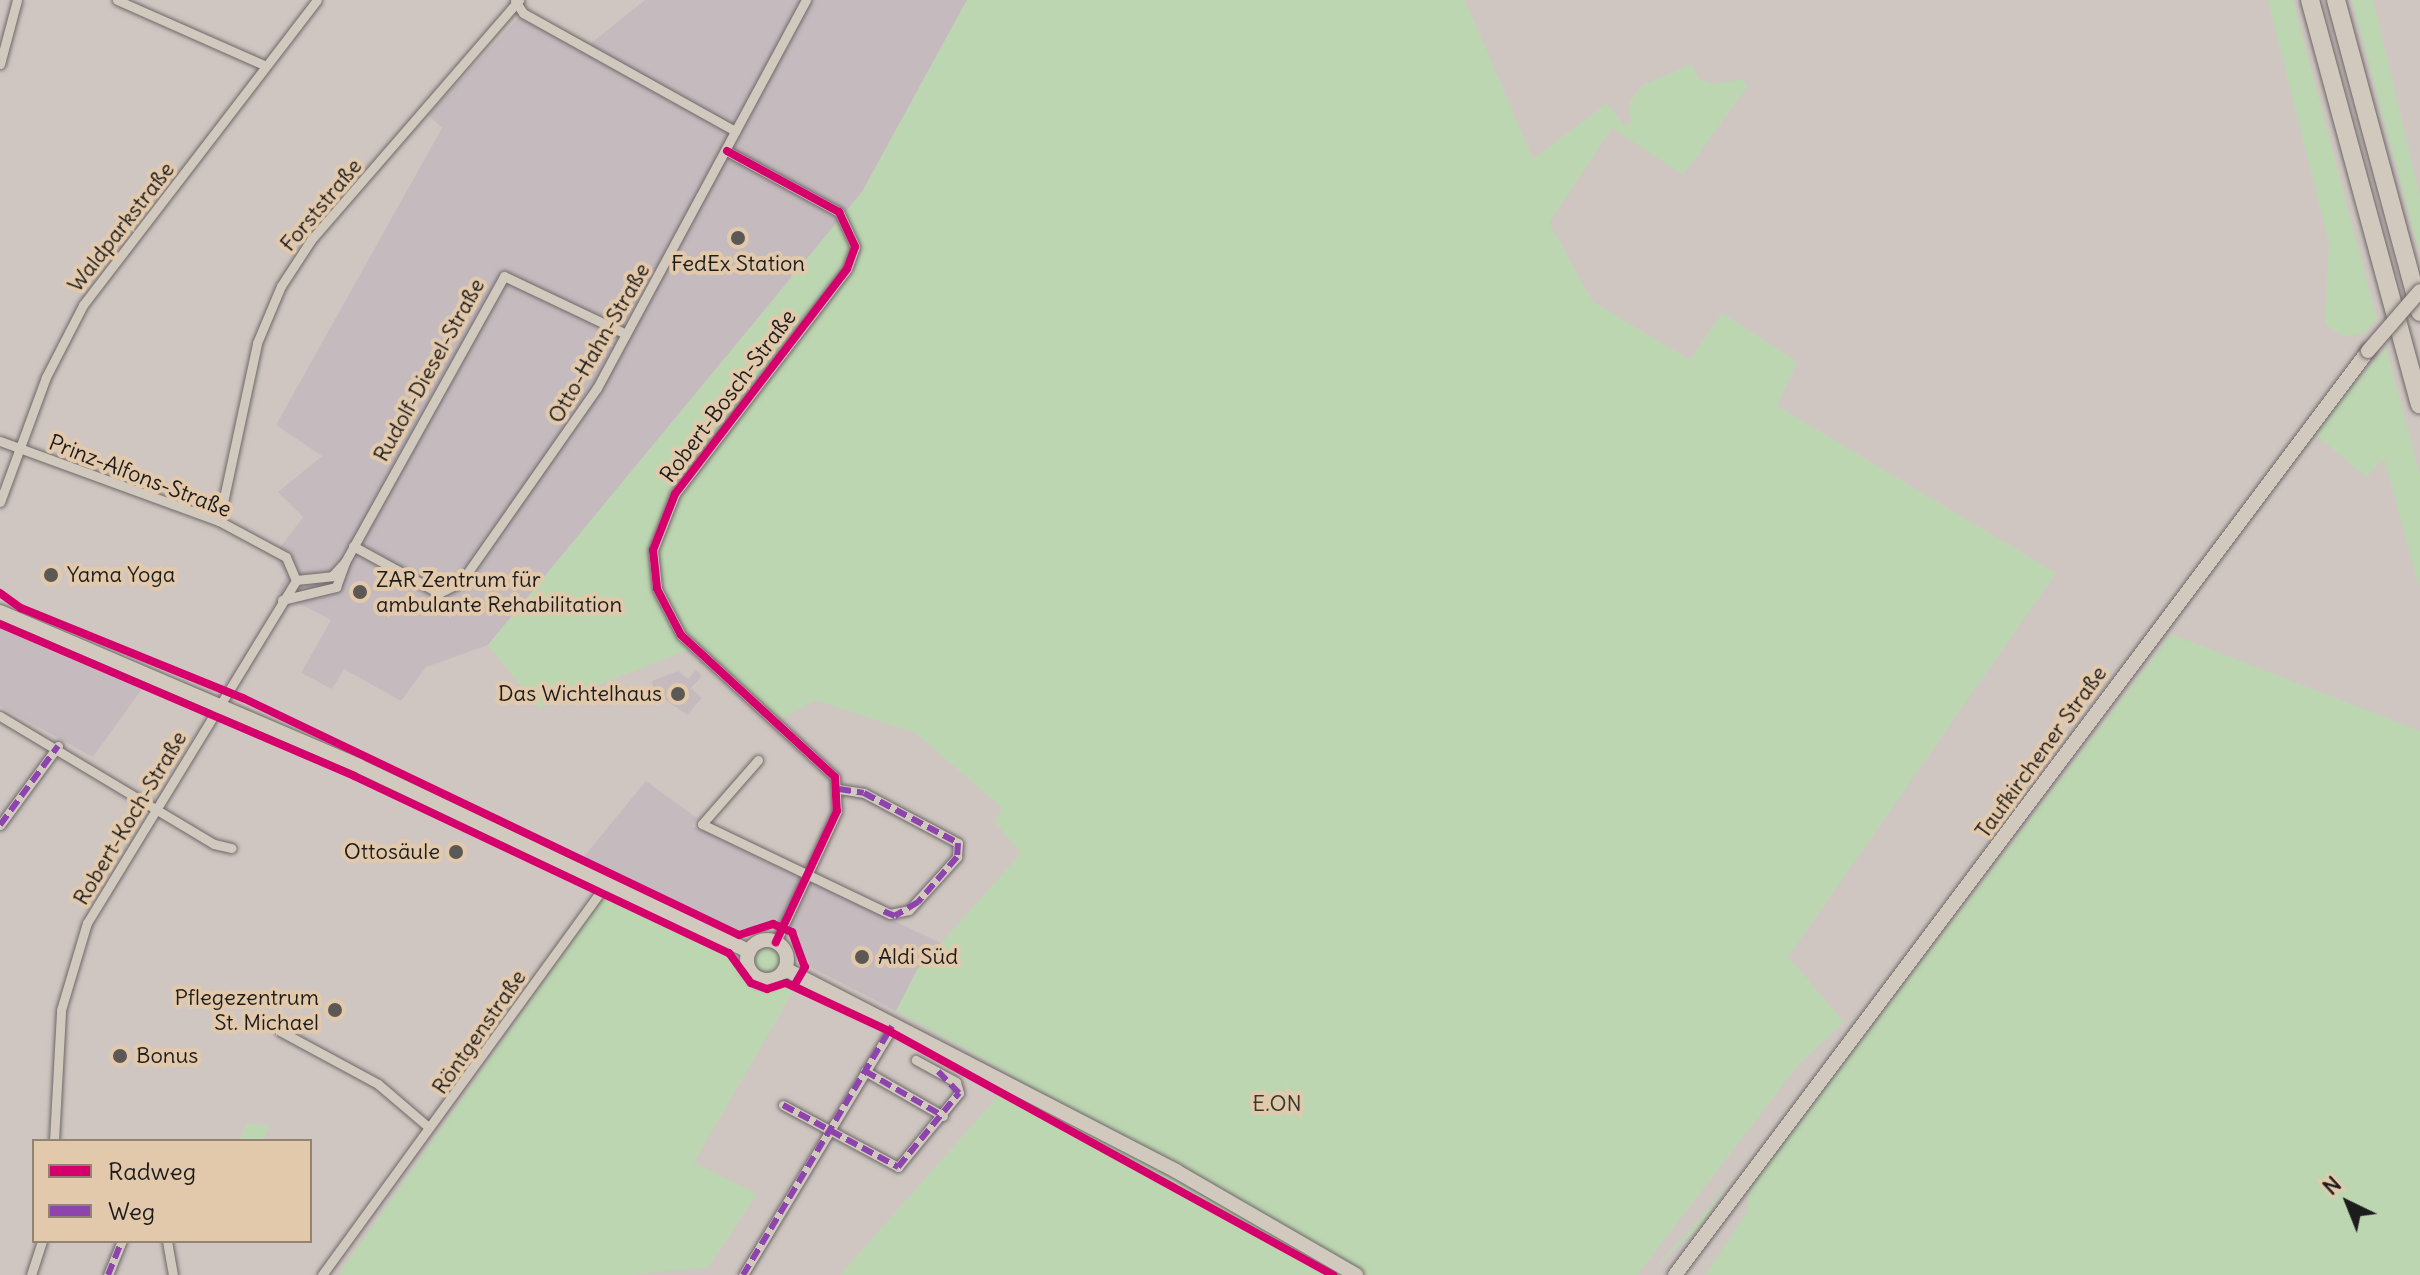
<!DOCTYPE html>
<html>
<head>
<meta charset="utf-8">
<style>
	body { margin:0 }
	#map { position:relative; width:2420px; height:1275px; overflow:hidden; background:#cfc6c2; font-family:Delius,sans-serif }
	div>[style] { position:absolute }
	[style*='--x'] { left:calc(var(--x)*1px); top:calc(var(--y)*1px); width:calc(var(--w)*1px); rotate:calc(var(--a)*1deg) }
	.built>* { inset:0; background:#c5bbbf }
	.green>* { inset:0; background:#bdd6b2 }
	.round { border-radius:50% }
	.roads { filter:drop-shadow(0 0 2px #6d6867) drop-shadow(0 0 2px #6d6867) }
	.minor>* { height:9px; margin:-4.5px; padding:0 4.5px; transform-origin:4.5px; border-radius:4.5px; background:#d1c8be }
	.secondary>* { height:14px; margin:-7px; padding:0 7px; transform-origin:7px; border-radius:7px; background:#d1c8be }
	.secondary>.ring { margin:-7px; padding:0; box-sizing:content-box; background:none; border:14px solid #d1c8be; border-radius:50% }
	.motorway>* { height:18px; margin:-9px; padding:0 9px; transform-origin:9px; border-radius:9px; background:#d1c8be }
	.bridges { filter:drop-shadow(0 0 2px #6d6867) drop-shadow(0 0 2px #6d6867) }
	.secondary-bridge>* { height:14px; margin:-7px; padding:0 7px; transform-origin:7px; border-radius:7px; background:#d1c8be }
	.quiet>* { height:6px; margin-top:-3px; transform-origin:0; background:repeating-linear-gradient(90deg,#8e44ad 0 12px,transparent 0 18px) }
	.cycleway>* { height:8px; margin:-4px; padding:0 4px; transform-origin:4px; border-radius:4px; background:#d6006c }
	.dots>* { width:22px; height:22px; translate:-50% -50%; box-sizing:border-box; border:4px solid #e3c9ab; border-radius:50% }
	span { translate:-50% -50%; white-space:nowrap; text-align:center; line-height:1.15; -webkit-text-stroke:8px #e3c9ab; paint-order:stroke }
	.street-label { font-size:22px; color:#1c1c1c }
	.poi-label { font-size:22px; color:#1c1c1c }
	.left { translate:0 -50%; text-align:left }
	.right { translate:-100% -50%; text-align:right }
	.park-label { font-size:22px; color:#323a31 }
	.legend { position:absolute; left:32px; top:1139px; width:280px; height:104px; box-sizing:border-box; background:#e3c9ab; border:2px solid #938472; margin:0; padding:10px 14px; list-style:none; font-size:24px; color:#1c1c1c }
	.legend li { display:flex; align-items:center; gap:16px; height:40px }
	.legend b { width:40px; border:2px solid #938472 }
	.north { position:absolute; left:2308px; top:1163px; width:80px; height:80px; -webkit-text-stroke:6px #e3c9ab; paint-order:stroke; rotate:317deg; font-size:22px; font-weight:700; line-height:32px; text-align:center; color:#1c1c1c }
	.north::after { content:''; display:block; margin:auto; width:28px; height:36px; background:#1c1c1c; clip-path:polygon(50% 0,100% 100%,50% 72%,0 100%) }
</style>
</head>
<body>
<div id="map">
	<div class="built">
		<div style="clip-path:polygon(645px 0,967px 0,862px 192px,488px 645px,426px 667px,401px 701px,344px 669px,332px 689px,301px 673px,331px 620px,277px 592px,287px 574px,277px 563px,279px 549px,303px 517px,278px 492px,322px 456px,276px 425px,442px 128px,428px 115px,526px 10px,590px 44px)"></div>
		<div style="clip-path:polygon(0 628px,142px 689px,93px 757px,0 706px)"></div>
		<div style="clip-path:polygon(696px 670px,702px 676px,691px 688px,702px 698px,687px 715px,652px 690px,652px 681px,678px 671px,688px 679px)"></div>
		<div style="clip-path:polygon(646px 781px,697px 818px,692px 826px,941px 943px,896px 1011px,807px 965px,794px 931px,772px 920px,736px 931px,582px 859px)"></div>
	</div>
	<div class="green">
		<div style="clip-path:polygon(967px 0,1465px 0,1533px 159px,1607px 103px,1624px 125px,1631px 123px,1629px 103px,1641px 86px,1691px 64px,1699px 79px,1715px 84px,1742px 79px,1748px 86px,1683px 175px,1612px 128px,1549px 223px,1593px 302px,1690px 360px,1722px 313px,1797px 362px,1777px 406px,2056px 573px,1788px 957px,1844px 1022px,1798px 1065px,1637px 1275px,840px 1275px,1015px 1077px,896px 1011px,917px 970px,1021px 853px,995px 822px,1002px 808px,916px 733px,815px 700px,782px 719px,698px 646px,539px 708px,488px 645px,862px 192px)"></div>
		<div style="clip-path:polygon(2268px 0,2293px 0,2377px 320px,2363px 334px,2343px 336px,2325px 324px,2329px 243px)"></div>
		<div style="clip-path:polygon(2352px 0,2373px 0,2420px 196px,2420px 256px)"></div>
		<div style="clip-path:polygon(2386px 347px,2420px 476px,2420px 590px,2384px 458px,2366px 477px,2314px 433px)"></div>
		<div style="clip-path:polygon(2171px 634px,2420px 731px,2420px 1275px,1705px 1275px,1747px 1212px,1749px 1189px)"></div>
		<div style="clip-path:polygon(604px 896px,728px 955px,757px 991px,795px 988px,694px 1162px,757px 1194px,708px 1267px,629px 1275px,338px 1275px)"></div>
		<div class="round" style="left:752px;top:945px;width:30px;height:30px"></div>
		<div style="clip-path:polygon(247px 1124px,271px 1125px,262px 1141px,247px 1141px,240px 1138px)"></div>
		<div style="clip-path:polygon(1736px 1174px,1698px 1228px,1648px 1275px,1691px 1229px)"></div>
	</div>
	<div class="roads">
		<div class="minor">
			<div style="--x:117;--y:0;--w:161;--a:23.9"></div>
			<div style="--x:515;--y:1;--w:14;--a:56"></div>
			<div style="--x:523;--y:13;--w:243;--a:29.1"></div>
			<div style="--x:0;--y:64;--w:66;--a:-75.1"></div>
			<div style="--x:727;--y:151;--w:128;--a:28.6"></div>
			<div style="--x:839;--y:212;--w:38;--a:65"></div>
			<div style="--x:855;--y:247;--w:23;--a:110"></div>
			<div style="--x:847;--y:269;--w:283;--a:127.4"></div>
			<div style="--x:675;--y:494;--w:60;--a:111.4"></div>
			<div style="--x:653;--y:550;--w:39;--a:84"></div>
			<div style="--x:657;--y:589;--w:52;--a:62.4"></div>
			<div style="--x:681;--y:635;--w:209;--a:42.7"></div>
			<div style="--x:835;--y:777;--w:34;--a:87"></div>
			<div style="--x:837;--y:811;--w:145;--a:115"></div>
			<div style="--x:0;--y:441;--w:233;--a:20.1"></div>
			<div style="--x:219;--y:521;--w:76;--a:28.2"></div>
			<div style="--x:286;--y:557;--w:25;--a:67"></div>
			<div style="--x:0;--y:502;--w:133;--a:-69.8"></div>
			<div style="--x:46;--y:377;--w:81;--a:-62.8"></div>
			<div style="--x:83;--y:305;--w:384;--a:-52.5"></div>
			<div style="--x:219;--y:521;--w:182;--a:-77.9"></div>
			<div style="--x:257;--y:343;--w:62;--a:-67.2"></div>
			<div style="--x:281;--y:286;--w:55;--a:-56.9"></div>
			<div style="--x:311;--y:240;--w:318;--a:-49.1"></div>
			<div style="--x:353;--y:546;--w:98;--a:28.7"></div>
			<div style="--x:439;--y:593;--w:25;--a:-27"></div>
			<div style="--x:461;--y:582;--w:237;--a:-55"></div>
			<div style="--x:597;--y:388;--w:441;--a:-61.7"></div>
			<div style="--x:296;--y:580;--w:36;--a:-6"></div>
			<div style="--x:332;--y:576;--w:19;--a:-47"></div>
			<div style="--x:345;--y:562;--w:327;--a:-60.9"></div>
			<div style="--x:504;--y:276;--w:135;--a:25.4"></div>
			<div style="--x:282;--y:600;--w:56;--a:-13.5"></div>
			<div style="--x:336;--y:587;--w:27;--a:-70"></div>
			<div style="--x:0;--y:716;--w:249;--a:30.9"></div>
			<div style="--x:214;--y:844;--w:18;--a:13"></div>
			<div style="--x:758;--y:760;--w:85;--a:131.2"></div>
			<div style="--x:702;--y:824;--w:208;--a:25.6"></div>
			<div style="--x:890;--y:914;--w:19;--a:-12"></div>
			<div style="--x:909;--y:910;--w:72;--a:-47.8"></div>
			<div style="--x:957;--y:857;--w:14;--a:-86"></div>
			<div style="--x:958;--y:843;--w:106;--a:-152"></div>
			<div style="--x:864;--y:793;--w:25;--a:-171"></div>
			<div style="--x:0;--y:825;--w:98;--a:-53.7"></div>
			<div style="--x:280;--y:1031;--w:111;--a:28.4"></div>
			<div style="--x:378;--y:1084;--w:63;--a:40.5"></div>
			<div style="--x:865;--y:1071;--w:90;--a:30"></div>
			<div style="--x:783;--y:1105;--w:131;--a:28.3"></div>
			<div style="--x:898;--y:1167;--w:96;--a:-50.5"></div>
			<div style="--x:959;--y:1093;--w:11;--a:-105"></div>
			<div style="--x:956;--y:1082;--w:46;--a:-151.2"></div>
			<div style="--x:54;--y:1141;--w:131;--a:-86.9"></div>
			<div style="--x:61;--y:1010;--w:91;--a:-73.4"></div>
			<div style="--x:87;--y:923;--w:402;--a:-58.6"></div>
			<div style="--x:167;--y:1241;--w:35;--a:80"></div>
			<div style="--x:31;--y:1275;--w:36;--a:-72"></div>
			<div style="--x:108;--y:1275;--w:37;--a:-68"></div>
			<div style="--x:322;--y:1275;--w:485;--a:-54"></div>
			<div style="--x:743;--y:1275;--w:294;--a:-58.9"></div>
		</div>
		<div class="secondary">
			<div style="--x:0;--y:612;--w:391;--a:23.2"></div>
			<div style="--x:359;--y:766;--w:432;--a:25.4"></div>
			<div class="ring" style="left:747px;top:940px;width:26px;height:26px"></div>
			<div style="--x:785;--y:969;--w:440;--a:27.3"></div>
			<div style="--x:1176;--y:1171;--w:208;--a:30"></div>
			<div style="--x:1675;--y:1275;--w:1155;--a:-53.13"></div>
		</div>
		<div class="motorway">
			<div style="--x:2310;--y:0;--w:419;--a:74.8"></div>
			<div style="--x:2336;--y:0;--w:323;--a:74.9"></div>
		</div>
	</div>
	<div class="bridges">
		<div class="secondary-bridge">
			<div style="--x:2368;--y:351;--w:79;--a:-49.1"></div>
		</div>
	</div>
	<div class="quiet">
		<div style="--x:839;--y:789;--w:25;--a:9"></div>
		<div style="--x:864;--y:793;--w:106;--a:28"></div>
		<div style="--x:958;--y:843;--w:14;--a:94"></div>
		<div style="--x:957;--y:857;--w:60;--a:130.9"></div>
		<div style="--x:918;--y:902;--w:27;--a:149"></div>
		<div style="--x:895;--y:916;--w:15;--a:-157"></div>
		<div style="--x:0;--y:825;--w:98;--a:-53.7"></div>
		<div style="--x:865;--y:1071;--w:90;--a:30"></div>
		<div style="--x:783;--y:1105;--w:131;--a:28.3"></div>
		<div style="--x:898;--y:1167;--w:96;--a:-50.5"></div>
		<div style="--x:959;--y:1093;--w:30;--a:-134"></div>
		<div style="--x:108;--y:1275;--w:37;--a:-68"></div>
		<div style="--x:743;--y:1275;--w:290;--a:-59.1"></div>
	</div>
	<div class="cycleway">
		<div style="--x:727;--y:151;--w:128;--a:28.6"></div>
		<div style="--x:839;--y:212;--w:38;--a:65"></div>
		<div style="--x:855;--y:247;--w:23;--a:110"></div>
		<div style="--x:847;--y:269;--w:283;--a:127.4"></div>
		<div style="--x:675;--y:494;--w:60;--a:111.4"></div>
		<div style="--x:653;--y:550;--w:39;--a:84"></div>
		<div style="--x:657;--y:589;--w:52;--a:62.4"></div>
		<div style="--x:681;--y:635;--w:209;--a:42.7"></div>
		<div style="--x:835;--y:777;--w:34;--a:87"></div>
		<div style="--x:837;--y:811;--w:145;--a:115"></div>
		<div style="--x:0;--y:593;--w:26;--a:36"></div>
		<div style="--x:21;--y:608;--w:240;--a:22.1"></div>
		<div style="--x:243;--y:698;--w:550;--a:25.54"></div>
		<div style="--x:739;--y:935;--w:36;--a:-18"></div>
		<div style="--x:773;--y:924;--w:21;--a:23"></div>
		<div style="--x:792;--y:932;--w:37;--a:70"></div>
		<div style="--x:805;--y:967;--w:22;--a:120"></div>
		<div style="--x:0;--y:624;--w:385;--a:23.2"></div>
		<div style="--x:354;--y:776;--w:415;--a:25.3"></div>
		<div style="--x:729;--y:953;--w:37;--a:54"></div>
		<div style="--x:751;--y:983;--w:17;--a:21"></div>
		<div style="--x:767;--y:989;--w:20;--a:-18"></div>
		<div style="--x:786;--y:983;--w:114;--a:25"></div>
		<div style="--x:889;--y:1031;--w:507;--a:28.79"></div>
	</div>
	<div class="dots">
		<div style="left:738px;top:238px;background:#5b5856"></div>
		<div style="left:51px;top:575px;background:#5b5856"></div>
		<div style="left:360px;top:592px;background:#5b5856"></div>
		<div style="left:678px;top:694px;background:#5b5856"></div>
		<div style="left:456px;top:852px;background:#5b5856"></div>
		<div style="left:862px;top:957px;background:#5b5856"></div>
		<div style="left:335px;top:1010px;background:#5b5856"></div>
		<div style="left:120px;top:1056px;background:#5b5856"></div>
	</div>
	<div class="street-label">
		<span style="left:321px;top:205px;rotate:-50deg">Forststraße</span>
		<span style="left:121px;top:227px;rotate:-52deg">Waldparkstraße</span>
		<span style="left:599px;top:343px;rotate:-60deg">Otto-Hahn-Straße</span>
		<span style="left:429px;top:370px;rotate:-61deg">Rudolf-Diesel-Straße</span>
		<span style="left:728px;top:396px;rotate:-53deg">Robert-Bosch-Straße</span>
		<span style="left:140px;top:476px;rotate:21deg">Prinz-Alfons-Straße</span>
		<span style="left:2041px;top:752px;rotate:-54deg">Taufkirchener Straße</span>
		<span style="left:130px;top:818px;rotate:-59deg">Robert-Koch-Straße</span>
		<span style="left:479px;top:1032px;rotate:-55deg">Röntgenstraße</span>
	</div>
	<div class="poi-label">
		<span style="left:738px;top:264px">FedEx Station</span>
		<span class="left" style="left:67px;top:575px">Yama Yoga</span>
		<span class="left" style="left:376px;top:592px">ZAR Zentrum für<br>ambulante Rehabilitation</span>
		<span class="right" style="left:662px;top:694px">Das Wichtelhaus</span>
		<span class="right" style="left:440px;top:852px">Ottosäule</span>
		<span class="left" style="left:878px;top:957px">Aldi Süd</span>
		<span class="right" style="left:319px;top:1010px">Pflegezentrum<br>St. Michael</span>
		<span class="left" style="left:136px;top:1056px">Bonus</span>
	</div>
	<div class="park-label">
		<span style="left:1277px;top:1104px">E.ON</span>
	</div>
	<ul class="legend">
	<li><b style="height:10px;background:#d6006c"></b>Radweg</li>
	<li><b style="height:10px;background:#8e44ad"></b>Weg</li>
	</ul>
	<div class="north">N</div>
</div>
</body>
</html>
